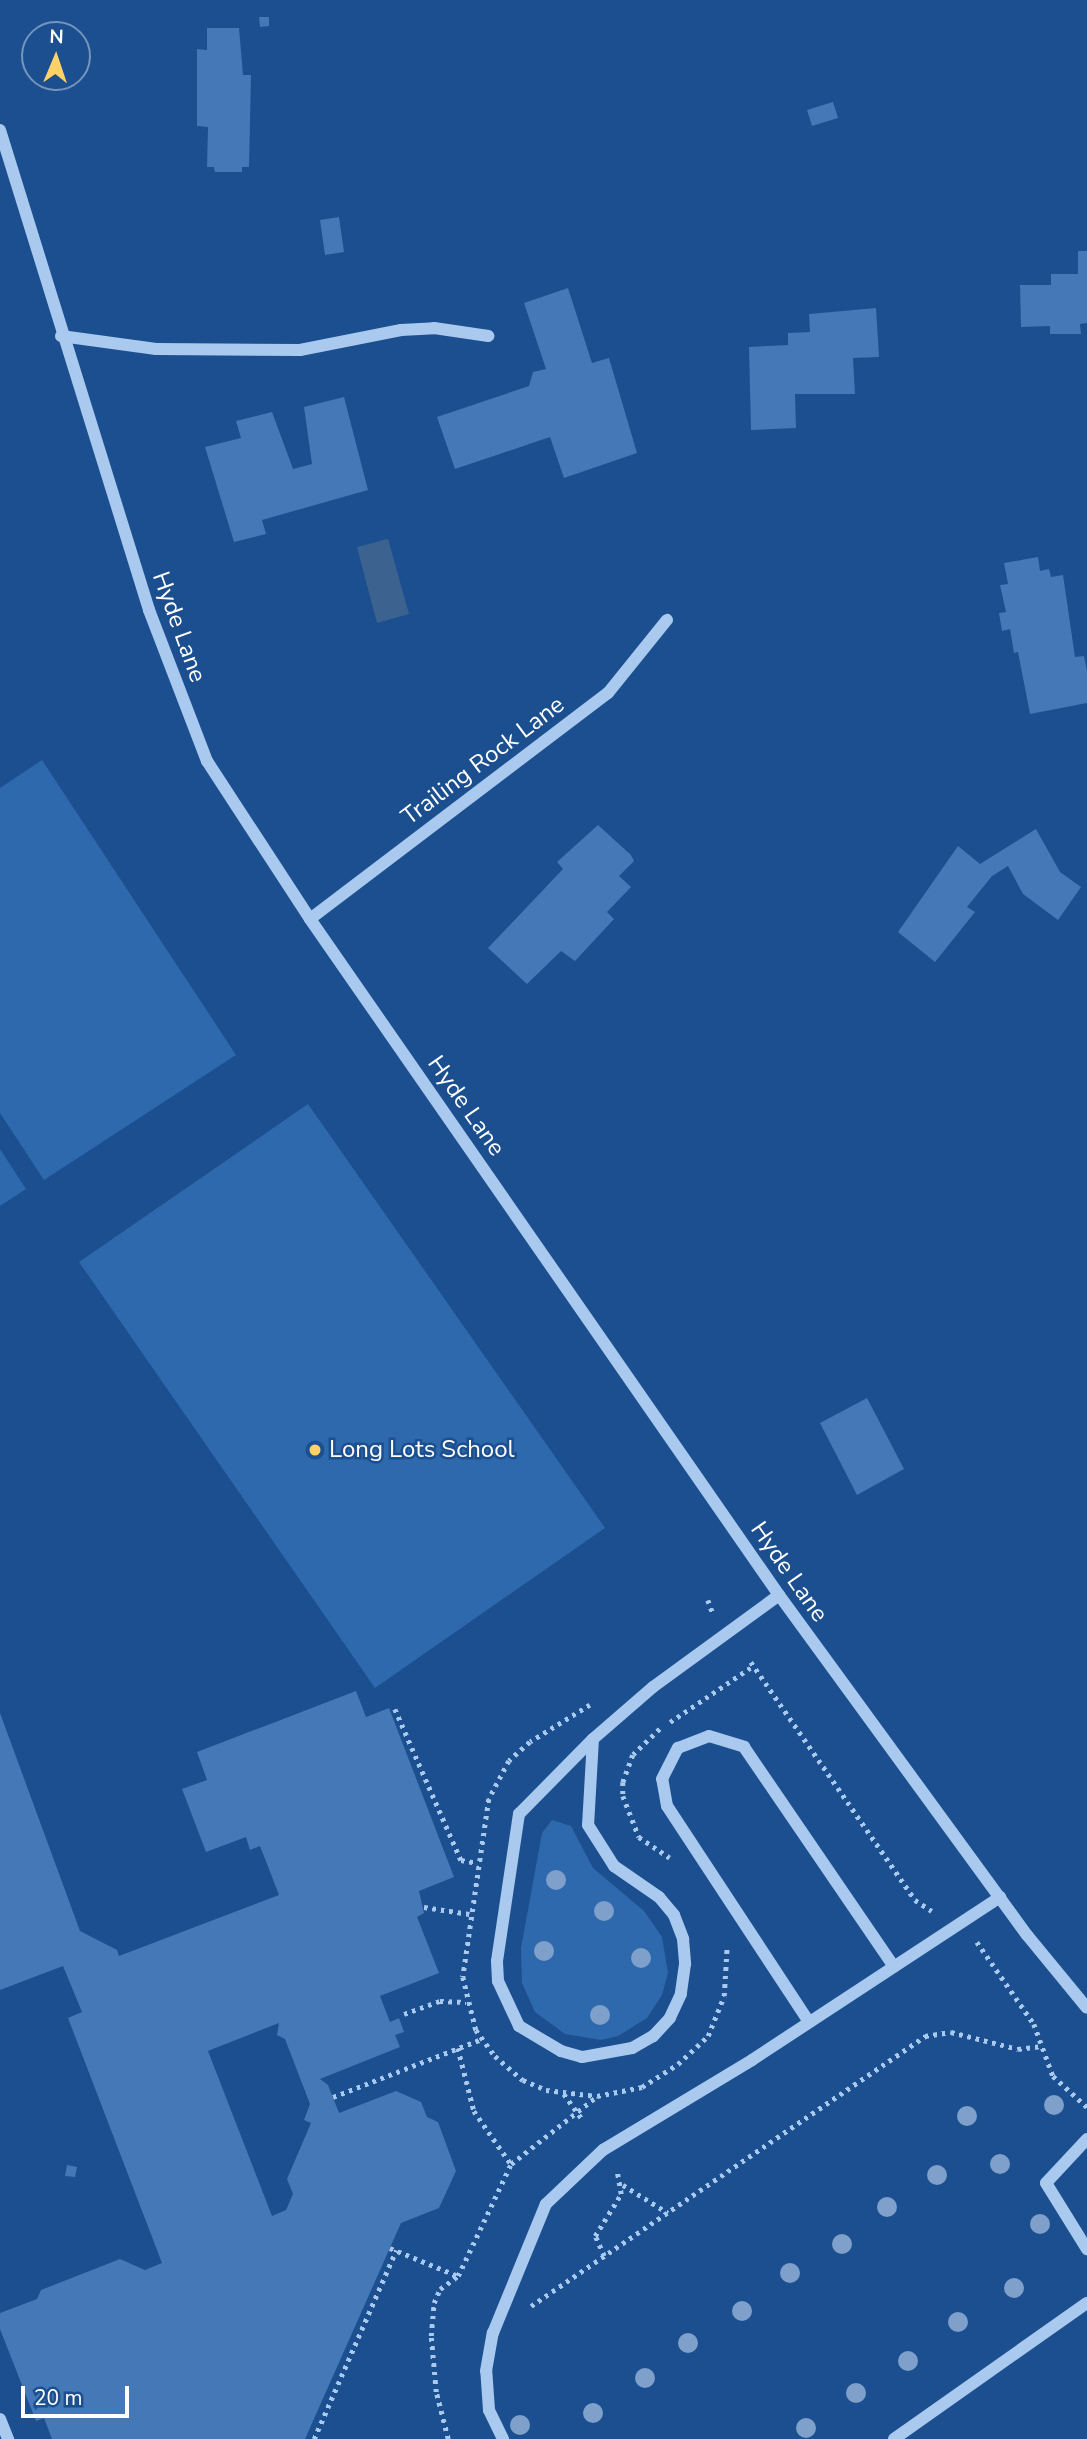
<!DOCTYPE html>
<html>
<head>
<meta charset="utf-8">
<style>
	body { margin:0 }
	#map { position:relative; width:1087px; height:2439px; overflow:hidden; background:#1b4f8f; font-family:"Nunito Sans",sans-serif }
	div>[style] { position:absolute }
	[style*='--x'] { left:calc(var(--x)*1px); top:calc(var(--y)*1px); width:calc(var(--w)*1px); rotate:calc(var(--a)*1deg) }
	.green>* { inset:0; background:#2e69ad }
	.water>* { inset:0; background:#3c6290 }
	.building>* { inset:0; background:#4478b7 }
	.path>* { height:4.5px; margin-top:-2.25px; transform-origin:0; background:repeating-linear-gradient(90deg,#a9c9ee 0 3.5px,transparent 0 8.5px) }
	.minor>* { height:12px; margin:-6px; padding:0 6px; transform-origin:6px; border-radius:6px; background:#a9c9ee }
	.trees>* { width:20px; height:20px; margin:-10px; border-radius:50%; background:#7ea0ca }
	.dots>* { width:19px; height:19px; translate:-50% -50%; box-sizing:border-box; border:4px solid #1b4f8f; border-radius:50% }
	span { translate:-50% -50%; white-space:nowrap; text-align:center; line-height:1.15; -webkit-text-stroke:5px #1b4f8f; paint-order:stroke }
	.street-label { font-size:24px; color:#fff }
	.poi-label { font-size:24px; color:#fff }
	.left { translate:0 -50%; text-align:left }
	.north { position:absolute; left:21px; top:21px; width:70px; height:70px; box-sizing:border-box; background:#1b4f8f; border:2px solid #7695bc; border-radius:50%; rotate:2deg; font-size:19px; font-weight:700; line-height:28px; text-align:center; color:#fff }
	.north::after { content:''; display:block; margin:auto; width:24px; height:32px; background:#ffd166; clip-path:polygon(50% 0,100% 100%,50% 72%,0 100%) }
	.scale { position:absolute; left:21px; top:2386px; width:108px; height:32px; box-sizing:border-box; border:4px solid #fff; border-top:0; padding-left:9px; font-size:21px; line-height:24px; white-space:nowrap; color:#fff; -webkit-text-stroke:5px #1b4f8f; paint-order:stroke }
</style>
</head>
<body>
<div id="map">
	<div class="green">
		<div style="clip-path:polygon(42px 760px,236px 1055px,44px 1180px,0 1113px,0 788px)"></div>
		<div style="clip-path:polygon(308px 1104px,605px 1528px,375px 1688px,79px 1262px)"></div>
		<div style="clip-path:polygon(0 1149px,26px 1189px,0 1206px)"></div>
		<div style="clip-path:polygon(552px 1820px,571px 1826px,593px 1868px,644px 1911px,662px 1937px,668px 1973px,662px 1995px,647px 2018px,618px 2036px,601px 2040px,565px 2034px,535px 2012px,522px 1983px,521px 1948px,542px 1833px)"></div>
	</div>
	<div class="water">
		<div style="clip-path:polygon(388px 539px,409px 614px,377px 623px,357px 547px)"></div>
	</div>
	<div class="building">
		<div style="clip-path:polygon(259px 17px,269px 17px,269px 26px,260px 27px)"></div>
		<div style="clip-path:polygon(207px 28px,239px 28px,243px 75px,251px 75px,249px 167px,242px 167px,242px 172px,215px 172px,214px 167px,207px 167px,208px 127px,197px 126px,197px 49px,207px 50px)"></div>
		<div style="clip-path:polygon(833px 102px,838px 118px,812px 126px,807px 110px)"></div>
		<div style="clip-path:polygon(339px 217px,344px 252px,325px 255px,320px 220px)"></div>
		<div style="clip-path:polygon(1078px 251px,1087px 251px,1087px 323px,1080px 324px,1081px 334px,1050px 334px,1050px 326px,1021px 327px,1020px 285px,1051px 285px,1051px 274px,1078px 274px)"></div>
		<div style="clip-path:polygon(568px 288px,592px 363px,609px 358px,637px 453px,564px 478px,550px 437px,455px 469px,437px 417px,529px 386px,533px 372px,546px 369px,524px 303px)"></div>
		<div style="clip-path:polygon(876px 308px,879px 357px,853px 358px,855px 394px,795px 394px,796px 428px,751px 430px,749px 347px,788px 345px,788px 333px,810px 332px,809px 314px)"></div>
		<div style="clip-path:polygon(344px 397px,368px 490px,262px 520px,266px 534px,234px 542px,205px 447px,241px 438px,236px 421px,272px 412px,293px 469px,312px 464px,304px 407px)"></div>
		<div style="clip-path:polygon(1038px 557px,1040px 571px,1049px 569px,1051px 577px,1063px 575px,1075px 657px,1084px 656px,1087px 671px,1087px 703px,1030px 714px,1018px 652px,1014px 653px,1010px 629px,1002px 631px,999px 613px,1006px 612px,1000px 585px,1008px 584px,1004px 563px)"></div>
		<div style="clip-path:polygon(598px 825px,631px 855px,634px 861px,619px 876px,631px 887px,607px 912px,614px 919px,575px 961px,561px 951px,527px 984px,488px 948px,563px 869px,557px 862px)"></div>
		<div style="clip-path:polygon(1036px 829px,1060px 872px,1081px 887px,1058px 920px,1023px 894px,1008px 866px,992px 876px,967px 907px,975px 912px,935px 962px,898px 932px,958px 846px,980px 864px)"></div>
		<div style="clip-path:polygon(867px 1398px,904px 1469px,857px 1495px,820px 1423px)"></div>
		<div style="clip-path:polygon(evenodd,356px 1691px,366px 1717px,389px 1708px,454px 1877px,419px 1891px,424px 1913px,417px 1917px,439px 1973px,380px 1996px,390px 2022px,399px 2018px,404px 2032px,395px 2035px,400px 2047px,320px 2079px,328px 2085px,339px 2113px,396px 2091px,421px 2102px,427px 2117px,438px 2122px,456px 2171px,439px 2208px,401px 2223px,305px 2439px,52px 2439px,44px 2418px,36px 2421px,0 2329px,0 2313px,37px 2299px,41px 2290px,120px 2259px,145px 2270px,162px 2263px,68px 2018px,82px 2012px,63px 1966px,0 1990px,0 1713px,80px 1931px,117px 1950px,119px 1956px,279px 1895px,260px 1846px,250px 1850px,246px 1837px,206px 1852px,182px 1789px,207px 1780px,197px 1752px,356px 1691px,279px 2023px,277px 2035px,285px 2039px,310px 2104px,304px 2120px,311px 2123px,287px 2179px,293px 2194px,286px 2210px,272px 2216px,208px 2051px,279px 2023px)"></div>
		<div style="clip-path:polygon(67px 2165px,77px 2167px,75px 2177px,65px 2176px)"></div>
	</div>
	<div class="path">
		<div style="--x:708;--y:1600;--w:15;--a:70"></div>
		<div style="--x:751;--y:1662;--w:289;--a:55.4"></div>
		<div style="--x:915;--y:1900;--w:20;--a:33"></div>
		<div style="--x:590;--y:1705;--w:70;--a:148.3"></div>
		<div style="--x:530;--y:1742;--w:28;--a:138"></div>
		<div style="--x:509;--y:1761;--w:43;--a:117.8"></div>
		<div style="--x:489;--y:1799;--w:180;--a:98.3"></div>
		<div style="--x:463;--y:1977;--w:55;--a:76.2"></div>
		<div style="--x:476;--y:2030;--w:32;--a:54"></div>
		<div style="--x:495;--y:2056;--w:37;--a:41"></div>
		<div style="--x:523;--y:2080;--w:25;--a:23"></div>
		<div style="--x:546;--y:2090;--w:51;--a:6.7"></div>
		<div style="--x:597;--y:2096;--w:46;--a:-11.3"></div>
		<div style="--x:642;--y:2087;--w:43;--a:-32.6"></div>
		<div style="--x:678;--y:2064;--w:41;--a:-43"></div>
		<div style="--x:708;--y:2036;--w:43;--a:-68.2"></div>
		<div style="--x:724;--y:1996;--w:51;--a:-86.6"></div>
		<div style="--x:395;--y:1709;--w:165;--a:66.4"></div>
		<div style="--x:461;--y:1860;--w:17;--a:10"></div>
		<div style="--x:670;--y:1722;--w:100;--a:-34"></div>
		<div style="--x:660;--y:1729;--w:37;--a:136"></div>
		<div style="--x:633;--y:1755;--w:29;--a:110"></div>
		<div style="--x:623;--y:1782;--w:14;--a:90"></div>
		<div style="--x:623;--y:1796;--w:44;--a:68.7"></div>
		<div style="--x:639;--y:1837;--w:37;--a:34"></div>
		<div style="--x:424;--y:1907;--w:46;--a:8.8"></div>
		<div style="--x:977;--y:1942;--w:100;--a:55.2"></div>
		<div style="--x:1034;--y:2024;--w:55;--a:69.9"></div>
		<div style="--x:1053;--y:2076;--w:46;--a:42.4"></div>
		<div style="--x:404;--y:2014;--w:38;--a:-20"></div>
		<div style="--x:440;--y:2001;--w:26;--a:2"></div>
		<div style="--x:458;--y:2048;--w:65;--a:75.7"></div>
		<div style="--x:474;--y:2111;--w:65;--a:55.1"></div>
		<div style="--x:564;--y:2094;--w:31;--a:54"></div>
		<div style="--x:333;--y:2097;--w:160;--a:-21.3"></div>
		<div style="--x:623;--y:2185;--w:53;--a:31.9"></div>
		<div style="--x:390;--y:2248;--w:74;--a:22.4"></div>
		<div style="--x:604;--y:2256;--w:22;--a:-114"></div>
		<div style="--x:595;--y:2236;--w:49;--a:-58.2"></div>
		<div style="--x:621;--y:2194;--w:23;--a:-100"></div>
		<div style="--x:531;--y:2306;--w:478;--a:-34.4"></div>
		<div style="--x:925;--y:2036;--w:26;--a:-9"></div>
		<div style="--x:951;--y:2032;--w:69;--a:14.2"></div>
		<div style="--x:1018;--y:2049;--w:24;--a:-7"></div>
		<div style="--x:314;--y:2439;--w:206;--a:-66.5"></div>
		<div style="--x:448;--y:2439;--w:49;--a:-104.3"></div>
		<div style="--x:436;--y:2392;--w:56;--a:-95.1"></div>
		<div style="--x:431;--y:2336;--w:33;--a:-85"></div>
		<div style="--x:434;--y:2303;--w:15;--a:-67"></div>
		<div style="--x:440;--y:2289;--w:22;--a:-36"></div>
		<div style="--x:458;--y:2276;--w:124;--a:-64.7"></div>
		<div style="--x:511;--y:2164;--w:108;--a:-38.2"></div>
	</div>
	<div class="minor">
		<div style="--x:0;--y:130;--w:503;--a:72.75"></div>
		<div style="--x:149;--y:610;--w:162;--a:69"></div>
		<div style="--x:207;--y:761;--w:189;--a:56.9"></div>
		<div style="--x:310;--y:919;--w:823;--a:55.25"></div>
		<div style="--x:779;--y:1595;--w:421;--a:53.9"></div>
		<div style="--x:1027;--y:1935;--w:94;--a:50.6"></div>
		<div style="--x:61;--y:336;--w:96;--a:7.8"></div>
		<div style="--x:156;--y:349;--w:144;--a:0.4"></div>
		<div style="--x:300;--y:350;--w:103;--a:-11.2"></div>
		<div style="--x:401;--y:330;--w:33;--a:-3"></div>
		<div style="--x:434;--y:328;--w:55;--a:8.4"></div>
		<div style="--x:310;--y:919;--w:374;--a:-37.2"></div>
		<div style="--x:608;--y:693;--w:94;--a:-51.1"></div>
		<div style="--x:593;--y:1739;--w:86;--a:93.3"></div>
		<div style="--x:588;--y:1825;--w:49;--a:57.6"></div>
		<div style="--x:614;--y:1866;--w:55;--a:34.6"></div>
		<div style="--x:659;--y:1897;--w:23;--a:50"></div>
		<div style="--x:674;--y:1915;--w:26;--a:69"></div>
		<div style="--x:683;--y:1939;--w:25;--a:85"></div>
		<div style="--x:685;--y:1964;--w:30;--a:98"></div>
		<div style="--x:681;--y:1994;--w:26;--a:115"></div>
		<div style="--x:670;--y:2018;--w:25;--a:133"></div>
		<div style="--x:653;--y:2036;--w:24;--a:150"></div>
		<div style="--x:632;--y:2048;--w:51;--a:169.8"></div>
		<div style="--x:582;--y:2057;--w:22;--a:-164"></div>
		<div style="--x:561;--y:2051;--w:49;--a:-149.2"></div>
		<div style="--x:519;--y:2026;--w:50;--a:-115"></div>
		<div style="--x:498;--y:1981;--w:20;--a:-93"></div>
		<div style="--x:497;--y:1961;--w:149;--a:-81.5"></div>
		<div style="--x:519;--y:1814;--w:105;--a:-45.4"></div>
		<div style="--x:593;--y:1739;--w:79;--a:-40.9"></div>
		<div style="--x:653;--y:1687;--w:156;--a:-36.1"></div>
		<div style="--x:809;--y:2022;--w:258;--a:-123.3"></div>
		<div style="--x:667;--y:1806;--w:27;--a:-100"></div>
		<div style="--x:662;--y:1779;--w:35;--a:-63"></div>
		<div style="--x:678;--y:1748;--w:33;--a:-21"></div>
		<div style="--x:709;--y:1736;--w:37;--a:17"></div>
		<div style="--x:744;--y:1747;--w:266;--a:55.7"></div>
		<div style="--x:1087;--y:2139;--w:60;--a:133"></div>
		<div style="--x:1046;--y:2183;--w:78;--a:58.2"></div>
		<div style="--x:0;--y:2419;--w:22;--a:68"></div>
		<div style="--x:503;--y:2439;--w:32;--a:-116"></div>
		<div style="--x:489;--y:2410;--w:39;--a:-94"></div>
		<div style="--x:486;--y:2371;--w:39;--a:-80"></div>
		<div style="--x:493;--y:2333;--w:139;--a:-67.7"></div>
		<div style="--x:546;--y:2204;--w:79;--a:-43.5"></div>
		<div style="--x:603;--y:2150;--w:174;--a:-31.1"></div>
		<div style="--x:752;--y:2060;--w:297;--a:-33.3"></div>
		<div style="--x:894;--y:2439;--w:236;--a:-35.2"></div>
	</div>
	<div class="trees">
		<div style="left:556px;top:1880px"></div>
		<div style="left:604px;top:1911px"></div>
		<div style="left:544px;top:1951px"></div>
		<div style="left:641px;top:1958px"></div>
		<div style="left:600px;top:2015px"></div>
		<div style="left:1054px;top:2105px"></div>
		<div style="left:967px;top:2116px"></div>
		<div style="left:1000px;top:2164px"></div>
		<div style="left:937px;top:2175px"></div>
		<div style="left:887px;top:2207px"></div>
		<div style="left:1040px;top:2224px"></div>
		<div style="left:842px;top:2244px"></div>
		<div style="left:790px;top:2273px"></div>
		<div style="left:1014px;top:2288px"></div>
		<div style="left:742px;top:2311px"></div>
		<div style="left:958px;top:2322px"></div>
		<div style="left:688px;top:2343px"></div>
		<div style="left:908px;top:2361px"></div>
		<div style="left:645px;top:2378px"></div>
		<div style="left:856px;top:2393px"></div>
		<div style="left:593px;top:2413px"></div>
		<div style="left:520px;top:2425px"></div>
		<div style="left:806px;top:2428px"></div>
	</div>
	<div class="dots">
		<div style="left:315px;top:1450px;background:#ffd166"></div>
	</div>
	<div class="street-label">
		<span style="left:179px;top:627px;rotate:70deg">Hyde Lane</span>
		<span style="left:483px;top:761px;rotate:-37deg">Trailing Rock Lane</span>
		<span style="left:466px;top:1106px;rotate:55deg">Hyde Lane</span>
		<span style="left:789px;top:1572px;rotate:55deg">Hyde Lane</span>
	</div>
	<div class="poi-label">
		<span class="left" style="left:329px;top:1450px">Long Lots School</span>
	</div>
	<div class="north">N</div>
	<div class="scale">20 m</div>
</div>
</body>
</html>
